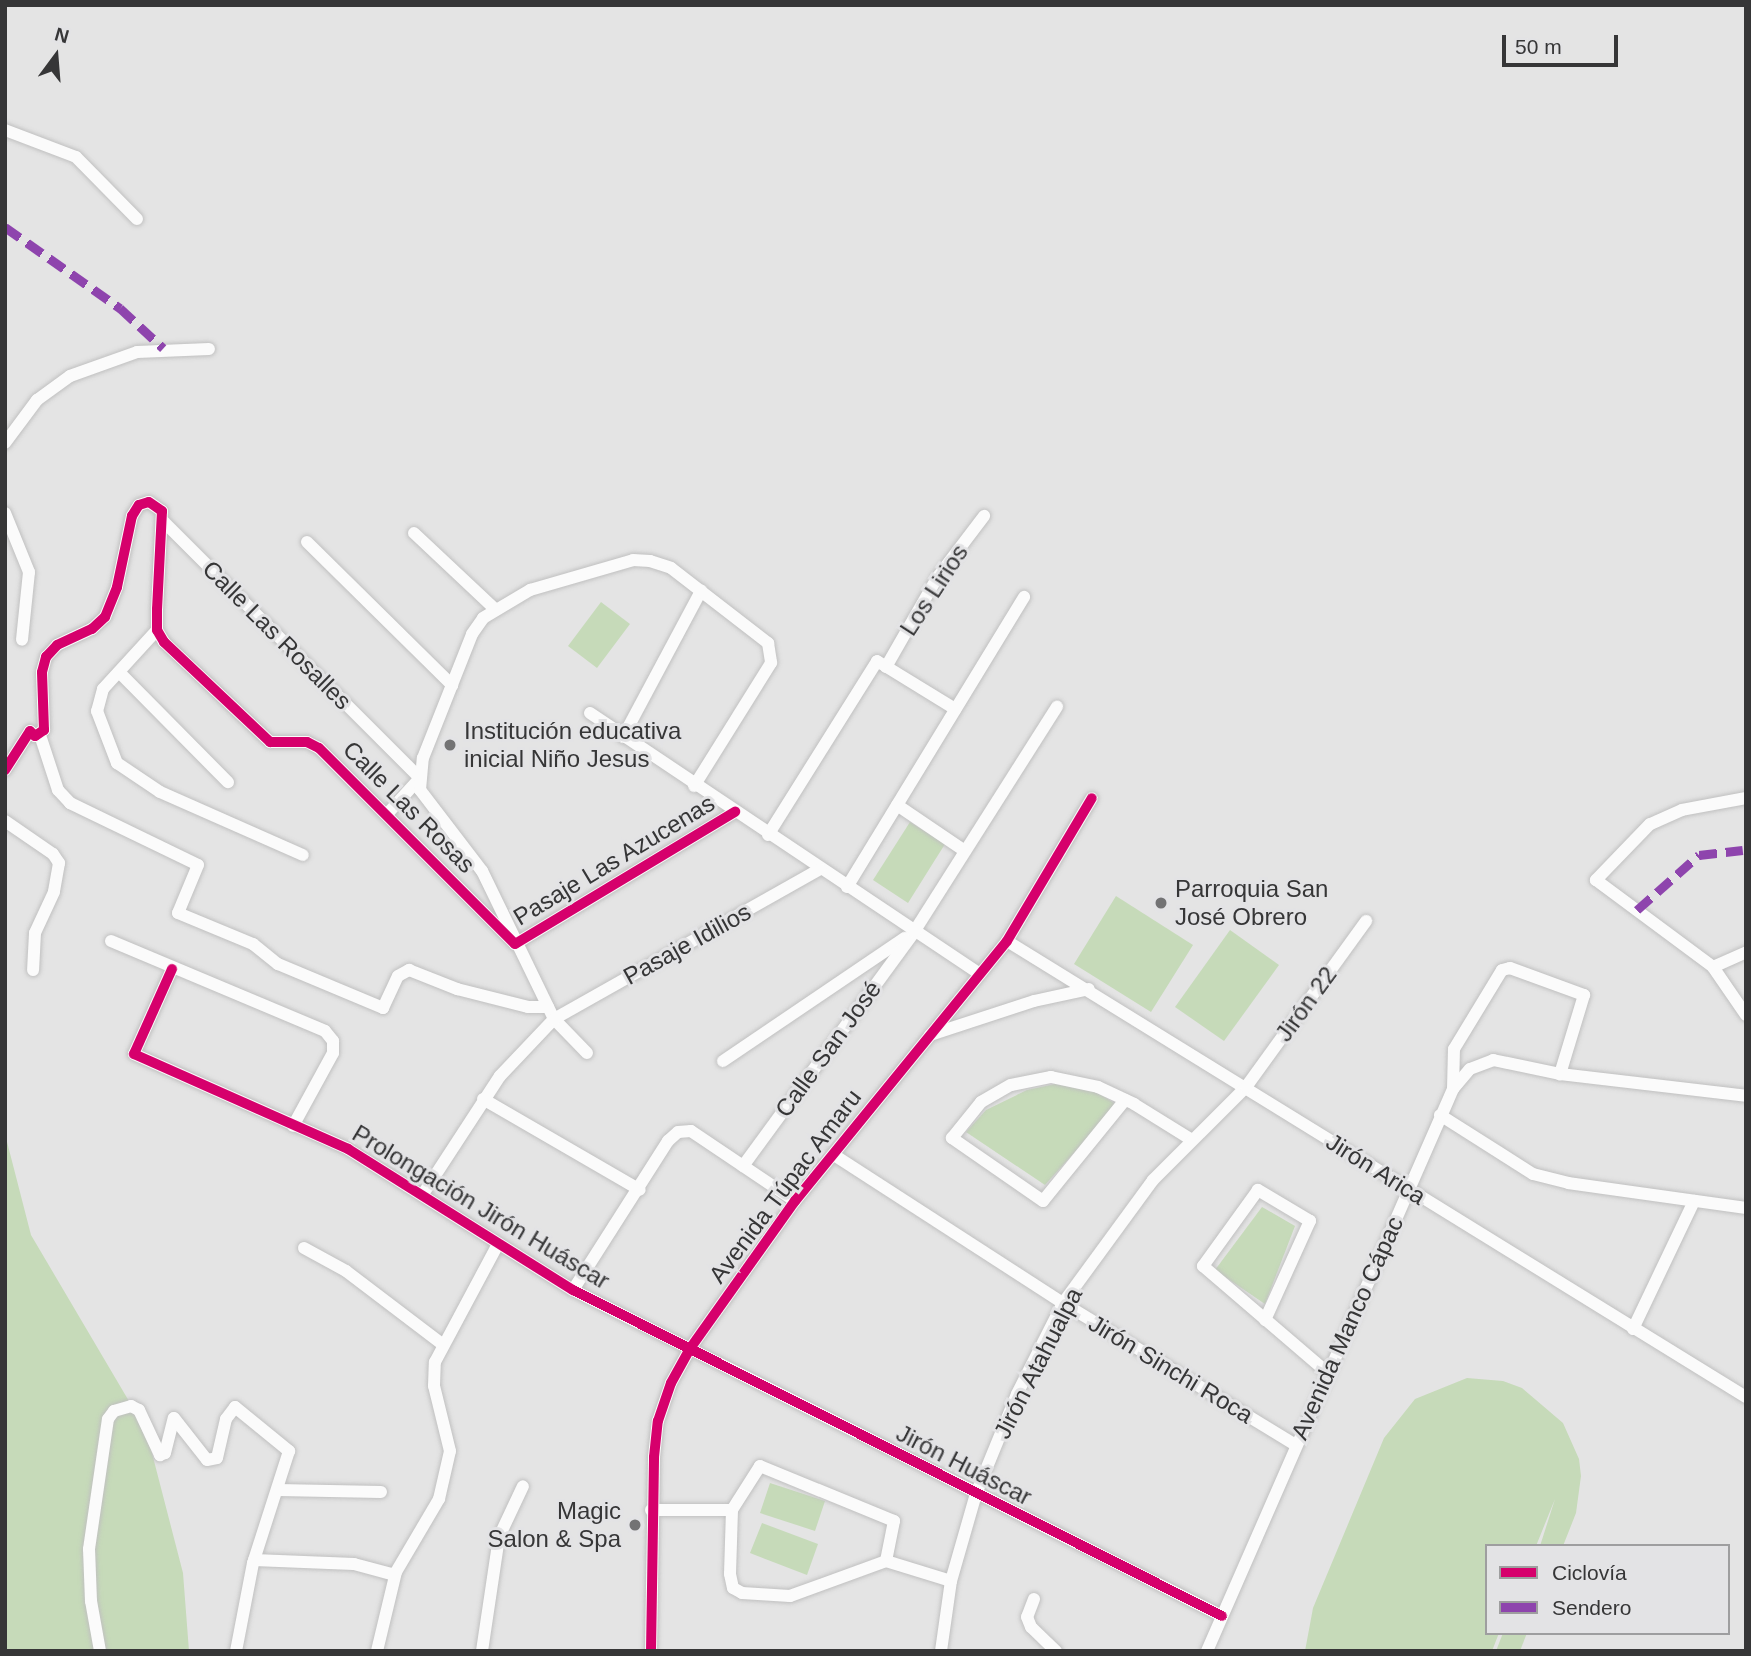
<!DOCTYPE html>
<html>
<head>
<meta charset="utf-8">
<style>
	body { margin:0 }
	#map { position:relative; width:1751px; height:1656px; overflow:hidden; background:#e4e4e4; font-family:Helvetica,sans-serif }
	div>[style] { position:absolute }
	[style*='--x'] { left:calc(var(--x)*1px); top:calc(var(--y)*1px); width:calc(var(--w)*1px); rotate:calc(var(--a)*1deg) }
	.green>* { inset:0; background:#c6dab9 }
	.roads { filter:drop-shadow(0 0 2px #c0c0c0) drop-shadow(0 0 2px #c0c0c0) }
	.minor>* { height:12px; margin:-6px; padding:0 6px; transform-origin:6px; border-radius:6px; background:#fbfbfb }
	.quiet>* { height:9px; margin-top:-4.5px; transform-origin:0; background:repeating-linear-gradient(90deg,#8e44ad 0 18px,transparent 0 27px) }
	.cycleway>* { height:10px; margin:-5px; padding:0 5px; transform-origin:5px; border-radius:5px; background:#d6006c }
	.dots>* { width:19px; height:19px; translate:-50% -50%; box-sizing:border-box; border:4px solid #e3e3e5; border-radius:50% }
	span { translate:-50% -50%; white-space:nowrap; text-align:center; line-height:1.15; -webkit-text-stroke:6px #e3e3e5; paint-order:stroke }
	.street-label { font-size:24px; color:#363637 }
	.poi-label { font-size:24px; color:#363637 }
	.left { translate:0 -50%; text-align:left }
	.right { translate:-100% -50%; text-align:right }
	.frame { position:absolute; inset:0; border:7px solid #363637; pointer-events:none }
	.legend { position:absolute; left:1485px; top:1544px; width:245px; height:91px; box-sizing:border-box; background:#e3e3e5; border:2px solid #9e9e9f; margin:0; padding:9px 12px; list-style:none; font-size:21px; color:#363637 }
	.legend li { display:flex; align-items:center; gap:14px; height:35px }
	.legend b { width:35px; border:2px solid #9e9e9f }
	.north { position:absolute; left:21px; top:21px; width:70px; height:70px; -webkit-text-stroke:5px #e3e3e5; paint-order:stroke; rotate:16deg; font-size:19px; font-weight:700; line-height:28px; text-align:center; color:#363637 }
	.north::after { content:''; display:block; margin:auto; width:24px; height:32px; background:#363637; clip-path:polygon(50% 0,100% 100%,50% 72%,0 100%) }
	.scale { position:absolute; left:1502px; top:35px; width:116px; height:32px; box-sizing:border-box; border:4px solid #363637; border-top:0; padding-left:9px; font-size:21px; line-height:24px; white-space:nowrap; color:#363637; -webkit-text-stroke:5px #e3e3e5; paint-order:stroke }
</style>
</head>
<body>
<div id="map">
	<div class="green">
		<div style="clip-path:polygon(601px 602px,630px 624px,597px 668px,568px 646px)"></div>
		<div style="clip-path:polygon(910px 822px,945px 844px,908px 903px,873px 880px)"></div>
		<div style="clip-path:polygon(1116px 896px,1193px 945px,1151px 1012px,1074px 964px)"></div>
		<div style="clip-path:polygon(1230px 930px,1279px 965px,1224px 1041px,1175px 1007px)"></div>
		<div style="clip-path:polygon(1055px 1084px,1097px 1092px,1117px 1105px,1045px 1185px,966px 1132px,986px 1110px,1027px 1090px)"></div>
		<div style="clip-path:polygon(5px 1134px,31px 1235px,146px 1430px,183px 1573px,189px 1651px,5px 1651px)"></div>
		<div style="clip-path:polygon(1262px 1207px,1295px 1226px,1265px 1304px,1215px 1270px)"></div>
		<div style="clip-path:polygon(1467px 1378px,1503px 1381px,1522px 1388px,1563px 1423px,1579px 1459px,1581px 1476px,1576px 1513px,1563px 1546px,1540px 1546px,1555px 1499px,1536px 1546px,1487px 1546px,1487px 1633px,1499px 1633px,1492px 1651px,1305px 1651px,1313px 1608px,1384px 1438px,1415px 1399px)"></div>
		<div style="clip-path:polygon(770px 1483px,825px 1501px,815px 1531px,760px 1513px)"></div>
		<div style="clip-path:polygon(762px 1523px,818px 1544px,807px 1575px,750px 1553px)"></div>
		<div style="clip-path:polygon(1503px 1633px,1527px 1633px,1520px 1651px,1496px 1651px)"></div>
	</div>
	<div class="roads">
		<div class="minor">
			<div style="--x:5;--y:130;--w:76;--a:20.8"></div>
			<div style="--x:76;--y:157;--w:87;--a:45.5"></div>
			<div style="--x:5;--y:443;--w:54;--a:-53.3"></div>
			<div style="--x:37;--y:400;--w:41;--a:-36"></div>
			<div style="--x:70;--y:376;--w:71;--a:-19.7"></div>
			<div style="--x:137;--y:352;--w:72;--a:-2.4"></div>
			<div style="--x:5;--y:513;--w:64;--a:67.9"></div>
			<div style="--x:29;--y:572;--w:68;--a:95.9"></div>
			<div style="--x:163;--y:521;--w:363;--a:45"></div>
			<div style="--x:420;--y:778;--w:47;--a:132.4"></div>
			<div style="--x:414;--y:533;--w:110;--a:43.2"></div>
			<div style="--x:307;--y:542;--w:204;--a:44.6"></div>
			<div style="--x:157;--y:630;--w:80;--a:132.5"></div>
			<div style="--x:103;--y:689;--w:23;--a:105"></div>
			<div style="--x:97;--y:711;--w:56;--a:69"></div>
			<div style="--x:117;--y:763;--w:52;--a:34"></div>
			<div style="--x:160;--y:792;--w:156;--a:23.8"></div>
			<div style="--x:886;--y:667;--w:103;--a:-60.2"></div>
			<div style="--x:937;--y:578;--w:78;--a:-52.8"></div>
			<div style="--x:119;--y:672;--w:155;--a:45.3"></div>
			<div style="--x:590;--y:713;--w:466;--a:33.8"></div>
			<div style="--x:40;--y:735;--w:58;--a:71.9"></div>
			<div style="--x:58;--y:790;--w:18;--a:47"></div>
			<div style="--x:70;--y:803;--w:142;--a:25.8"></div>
			<div style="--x:198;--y:865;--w:52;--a:112.6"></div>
			<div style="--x:178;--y:913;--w:81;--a:22.5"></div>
			<div style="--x:253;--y:944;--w:32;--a:39"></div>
			<div style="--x:278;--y:964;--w:114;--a:22.7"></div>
			<div style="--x:383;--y:1008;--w:35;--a:-65"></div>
			<div style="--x:398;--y:976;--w:13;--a:-29"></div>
			<div style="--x:409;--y:970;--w:52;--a:21.6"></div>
			<div style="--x:457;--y:989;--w:73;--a:14.2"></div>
			<div style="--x:528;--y:1007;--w:20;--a:0"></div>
			<div style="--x:623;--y:737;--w:166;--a:-61.9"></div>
			<div style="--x:5;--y:770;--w:46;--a:-57.3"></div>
			<div style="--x:30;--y:731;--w:7;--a:45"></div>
			<div style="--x:35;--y:736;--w:11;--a:-34"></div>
			<div style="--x:44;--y:730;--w:58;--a:-92"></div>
			<div style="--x:42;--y:672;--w:16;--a:-75"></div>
			<div style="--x:46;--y:657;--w:16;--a:-47"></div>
			<div style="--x:57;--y:645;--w:38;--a:-25"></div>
			<div style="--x:92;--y:629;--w:18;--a:-43"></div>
			<div style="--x:105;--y:617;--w:32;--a:-68"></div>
			<div style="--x:117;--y:587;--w:73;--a:-78.1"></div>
			<div style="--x:132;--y:516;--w:13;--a:-58"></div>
			<div style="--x:139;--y:505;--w:10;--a:-17"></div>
			<div style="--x:149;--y:502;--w:16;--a:35"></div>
			<div style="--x:162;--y:511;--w:98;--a:92.9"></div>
			<div style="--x:157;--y:609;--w:21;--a:90"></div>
			<div style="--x:157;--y:630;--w:14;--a:60"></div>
			<div style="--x:164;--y:642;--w:146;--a:43.3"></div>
			<div style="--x:270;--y:742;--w:37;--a:0"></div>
			<div style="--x:307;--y:742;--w:13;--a:27"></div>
			<div style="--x:319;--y:748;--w:277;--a:45"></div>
			<div style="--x:515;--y:944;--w:257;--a:-31"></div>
			<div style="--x:1746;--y:798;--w:65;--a:169.4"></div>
			<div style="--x:1682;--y:810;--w:35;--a:156"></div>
			<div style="--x:1650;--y:824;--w:78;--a:134"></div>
			<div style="--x:1596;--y:880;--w:146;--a:36.6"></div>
			<div style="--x:1713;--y:967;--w:58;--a:55.5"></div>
			<div style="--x:897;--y:805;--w:82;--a:34.1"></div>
			<div style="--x:5;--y:821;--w:58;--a:34.5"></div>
			<div style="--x:53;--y:854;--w:11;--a:56"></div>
			<div style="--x:59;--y:863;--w:29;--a:100"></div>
			<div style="--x:54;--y:892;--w:45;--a:114.9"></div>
			<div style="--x:35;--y:933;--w:37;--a:93"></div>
			<div style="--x:768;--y:835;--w:205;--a:-57.9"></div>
			<div style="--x:877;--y:661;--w:92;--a:31.6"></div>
			<div style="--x:847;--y:887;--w:340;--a:-58.6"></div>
			<div style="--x:111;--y:941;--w:232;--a:22.8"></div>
			<div style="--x:325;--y:1031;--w:13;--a:51"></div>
			<div style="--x:333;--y:1041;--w:12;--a:90"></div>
			<div style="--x:333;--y:1053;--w:83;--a:118.7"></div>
			<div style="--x:1007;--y:941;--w:868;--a:31.68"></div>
			<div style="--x:1713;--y:967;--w:36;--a:-24"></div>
			<div style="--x:172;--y:969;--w:93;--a:114.1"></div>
			<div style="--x:134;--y:1054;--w:234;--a:23.9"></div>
			<div style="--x:348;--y:1149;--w:266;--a:32.1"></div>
			<div style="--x:573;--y:1290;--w:726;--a:26.67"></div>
			<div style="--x:930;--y:1035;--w:109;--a:-18.1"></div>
			<div style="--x:1034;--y:1001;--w:56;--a:-12.3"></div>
			<div style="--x:587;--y:1053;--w:47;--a:-134.1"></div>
			<div style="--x:554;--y:1019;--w:165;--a:-115.9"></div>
			<div style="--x:482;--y:871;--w:102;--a:-127.4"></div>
			<div style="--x:420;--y:790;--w:32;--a:-85"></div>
			<div style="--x:423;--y:758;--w:133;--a:-68.4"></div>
			<div style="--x:472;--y:634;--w:19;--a:-55"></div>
			<div style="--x:483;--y:618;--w:55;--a:-30.8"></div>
			<div style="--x:530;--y:590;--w:107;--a:-16.2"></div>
			<div style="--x:633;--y:560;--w:17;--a:3"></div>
			<div style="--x:650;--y:561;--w:22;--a:18"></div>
			<div style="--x:671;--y:568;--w:123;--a:37.7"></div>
			<div style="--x:768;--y:643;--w:20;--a:81"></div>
			<div style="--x:771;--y:663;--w:145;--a:122"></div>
			<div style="--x:723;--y:1061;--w:220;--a:-34.1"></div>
			<div style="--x:1453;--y:1089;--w:26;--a:-50"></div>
			<div style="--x:1470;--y:1069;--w:25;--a:-21"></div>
			<div style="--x:1493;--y:1060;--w:68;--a:11.8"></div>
			<div style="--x:1560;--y:1074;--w:187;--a:6.7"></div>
			<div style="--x:483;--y:1099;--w:181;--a:30.1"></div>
			<div style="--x:1125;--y:1100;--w:130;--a:129.1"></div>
			<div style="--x:1043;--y:1201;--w:111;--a:-145.3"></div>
			<div style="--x:952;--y:1138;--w:46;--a:-51.1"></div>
			<div style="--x:981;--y:1102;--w:34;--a:-30"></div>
			<div style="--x:1011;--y:1085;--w:41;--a:-11.3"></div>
			<div style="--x:1051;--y:1077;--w:48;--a:12"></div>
			<div style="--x:1098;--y:1087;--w:40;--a:25"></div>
			<div style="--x:1134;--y:1104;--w:68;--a:31.8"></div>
			<div style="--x:1440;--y:1115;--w:110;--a:32.4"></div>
			<div style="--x:1533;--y:1174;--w:36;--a:14"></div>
			<div style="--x:1568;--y:1183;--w:180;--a:8"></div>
			<div style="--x:834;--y:1155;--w:273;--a:32.9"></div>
			<div style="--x:1063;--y:1303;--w:273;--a:31.4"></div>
			<div style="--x:743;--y:1166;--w:290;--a:-53.8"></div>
			<div style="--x:914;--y:932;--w:267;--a:-57.6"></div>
			<div style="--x:423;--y:1194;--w:141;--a:-56.9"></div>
			<div style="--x:500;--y:1076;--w:79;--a:-46.5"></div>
			<div style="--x:554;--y:1019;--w:305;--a:-29.4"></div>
			<div style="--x:304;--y:1248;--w:48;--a:28.7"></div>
			<div style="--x:346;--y:1271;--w:121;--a:37.2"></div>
			<div style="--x:573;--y:1290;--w:177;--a:-57.5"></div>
			<div style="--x:668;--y:1141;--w:13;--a:-42"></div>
			<div style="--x:678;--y:1132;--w:13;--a:-4"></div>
			<div style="--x:691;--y:1131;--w:125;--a:33.9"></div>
			<div style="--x:1265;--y:1320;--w:109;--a:-65.6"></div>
			<div style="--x:1310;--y:1221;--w:61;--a:-149.2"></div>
			<div style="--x:1258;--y:1190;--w:94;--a:125.9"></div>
			<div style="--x:1203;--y:1266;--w:165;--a:40.6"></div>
			<div style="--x:1633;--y:1329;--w:142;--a:-64.5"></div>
			<div style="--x:278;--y:1490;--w:103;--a:1.1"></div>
			<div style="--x:651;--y:1510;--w:81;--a:0"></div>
			<div style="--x:254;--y:1560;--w:100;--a:2.3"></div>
			<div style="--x:354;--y:1564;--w:42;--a:15"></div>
			<div style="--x:886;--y:1561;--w:41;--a:-78.7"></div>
			<div style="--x:894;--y:1521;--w:145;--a:-157.7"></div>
			<div style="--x:760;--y:1466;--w:52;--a:122.5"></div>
			<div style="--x:732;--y:1510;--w:64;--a:91.8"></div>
			<div style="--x:730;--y:1574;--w:14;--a:78"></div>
			<div style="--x:733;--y:1588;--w:10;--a:29"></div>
			<div style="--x:742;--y:1593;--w:48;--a:3.6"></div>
			<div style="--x:790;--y:1596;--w:102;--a:-20"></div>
			<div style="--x:886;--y:1561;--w:68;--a:17.1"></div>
			<div style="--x:1034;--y:1599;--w:19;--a:111"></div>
			<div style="--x:1027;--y:1617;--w:11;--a:68"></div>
			<div style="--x:1031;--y:1627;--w:35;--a:44"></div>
			<div style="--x:100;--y:1651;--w:51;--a:-100.2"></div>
			<div style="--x:91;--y:1601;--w:52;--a:-92.2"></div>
			<div style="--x:89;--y:1549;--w:131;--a:-81.7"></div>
			<div style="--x:108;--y:1419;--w:10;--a:-53"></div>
			<div style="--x:114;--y:1411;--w:18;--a:-16"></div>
			<div style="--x:131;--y:1406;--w:9;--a:27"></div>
			<div style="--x:139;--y:1410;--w:50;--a:65"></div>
			<div style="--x:160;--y:1455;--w:5;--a:-22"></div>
			<div style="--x:165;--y:1453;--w:36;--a:-76"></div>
			<div style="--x:174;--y:1418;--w:53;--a:51.8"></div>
			<div style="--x:207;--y:1460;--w:10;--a:-11"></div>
			<div style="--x:217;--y:1458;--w:40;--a:-77"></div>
			<div style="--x:226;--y:1419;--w:15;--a:-53"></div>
			<div style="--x:235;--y:1407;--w:70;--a:39.2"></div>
			<div style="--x:289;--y:1451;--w:118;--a:107.8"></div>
			<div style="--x:253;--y:1563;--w:90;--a:100.9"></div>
			<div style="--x:377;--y:1651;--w:81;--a:-76.5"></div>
			<div style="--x:396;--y:1572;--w:85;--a:-59.5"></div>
			<div style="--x:439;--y:1499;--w:49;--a:-77.1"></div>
			<div style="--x:450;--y:1451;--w:67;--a:-103.8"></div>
			<div style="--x:434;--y:1386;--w:24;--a:-88"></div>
			<div style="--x:435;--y:1362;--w:132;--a:-61.9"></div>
			<div style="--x:482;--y:1651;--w:115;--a:-81.5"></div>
			<div style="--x:499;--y:1537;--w:56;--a:-64.8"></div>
			<div style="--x:651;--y:1651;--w:194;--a:-89.1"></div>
			<div style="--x:654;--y:1457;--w:36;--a:-84"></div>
			<div style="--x:658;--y:1421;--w:40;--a:-71.1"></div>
			<div style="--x:671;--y:1383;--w:38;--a:-61"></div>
			<div style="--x:689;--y:1350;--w:183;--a:-54.6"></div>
			<div style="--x:795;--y:1201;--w:335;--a:-50.8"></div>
			<div style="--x:1007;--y:941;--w:166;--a:-59.3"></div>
			<div style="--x:941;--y:1651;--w:71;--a:-81.9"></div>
			<div style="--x:951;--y:1581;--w:91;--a:-74"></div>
			<div style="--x:976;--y:1494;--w:108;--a:-67.7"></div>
			<div style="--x:1017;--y:1394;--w:102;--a:-63.2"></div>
			<div style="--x:1063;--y:1303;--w:152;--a:-53.8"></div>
			<div style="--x:1153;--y:1180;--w:132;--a:-45"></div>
			<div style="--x:1246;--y:1087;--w:205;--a:-54.1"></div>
			<div style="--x:1207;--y:1651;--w:613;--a:-66.36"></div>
			<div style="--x:1453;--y:1089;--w:40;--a:-88.6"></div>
			<div style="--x:1454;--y:1049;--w:92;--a:-58.7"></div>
			<div style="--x:1502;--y:970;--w:8;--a:-14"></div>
			<div style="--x:1510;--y:968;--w:79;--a:20"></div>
			<div style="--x:1584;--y:995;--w:83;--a:106.9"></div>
		</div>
	</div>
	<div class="quiet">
		<div style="--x:5;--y:227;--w:141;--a:35.2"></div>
		<div style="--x:120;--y:308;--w:59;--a:42.9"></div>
		<div style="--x:1637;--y:910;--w:83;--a:-41.6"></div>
		<div style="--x:1699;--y:855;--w:44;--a:-6.5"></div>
	</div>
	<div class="cycleway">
		<div style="--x:5;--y:770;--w:46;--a:-57.3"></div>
		<div style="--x:30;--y:731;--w:7;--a:45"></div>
		<div style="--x:35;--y:736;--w:11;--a:-34"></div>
		<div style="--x:44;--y:730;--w:58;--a:-92"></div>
		<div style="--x:42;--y:672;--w:16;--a:-75"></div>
		<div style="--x:46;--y:657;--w:16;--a:-47"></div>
		<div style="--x:57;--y:645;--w:38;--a:-25"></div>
		<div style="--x:92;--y:629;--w:18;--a:-43"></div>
		<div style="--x:105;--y:617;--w:32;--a:-68"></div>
		<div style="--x:117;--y:587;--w:73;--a:-78.1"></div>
		<div style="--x:132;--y:516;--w:13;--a:-58"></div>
		<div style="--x:139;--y:505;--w:10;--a:-17"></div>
		<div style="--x:149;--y:502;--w:16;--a:35"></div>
		<div style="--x:162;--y:511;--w:98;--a:92.9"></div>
		<div style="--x:157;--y:609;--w:21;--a:90"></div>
		<div style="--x:157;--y:630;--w:14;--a:60"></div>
		<div style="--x:164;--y:642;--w:146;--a:43.3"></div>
		<div style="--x:270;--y:742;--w:37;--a:0"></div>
		<div style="--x:307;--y:742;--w:13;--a:27"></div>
		<div style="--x:319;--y:748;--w:277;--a:45"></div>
		<div style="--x:515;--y:944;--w:257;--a:-31"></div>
		<div style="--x:172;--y:969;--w:93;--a:114.1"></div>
		<div style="--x:134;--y:1054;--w:234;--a:23.9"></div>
		<div style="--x:348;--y:1149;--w:266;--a:32.1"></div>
		<div style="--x:573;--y:1290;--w:726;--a:26.67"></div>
		<div style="--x:651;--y:1651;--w:194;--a:-89.1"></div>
		<div style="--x:654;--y:1457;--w:36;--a:-84"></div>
		<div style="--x:658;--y:1421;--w:40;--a:-71.1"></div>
		<div style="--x:671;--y:1383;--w:38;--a:-61"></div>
		<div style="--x:689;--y:1350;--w:183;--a:-54.6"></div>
		<div style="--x:795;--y:1201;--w:335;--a:-50.8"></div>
		<div style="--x:1007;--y:941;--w:166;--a:-59.3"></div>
	</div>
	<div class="dots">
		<div style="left:450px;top:745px;background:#737374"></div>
		<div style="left:1161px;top:903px;background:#737374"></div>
		<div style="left:635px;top:1525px;background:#737374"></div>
	</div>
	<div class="street-label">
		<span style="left:934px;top:590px;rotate:-57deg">Los Lirios</span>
		<span style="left:277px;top:635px;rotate:45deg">Calle Las Rosalles</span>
		<span style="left:409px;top:807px;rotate:45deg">Calle Las Rosas</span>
		<span style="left:614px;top:860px;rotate:-31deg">Pasaje Las Azucenas</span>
		<span style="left:687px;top:944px;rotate:-29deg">Pasaje Idilios</span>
		<span style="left:1306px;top:1004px;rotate:-54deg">Jirón 22</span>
		<span style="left:828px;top:1049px;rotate:-54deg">Calle San José</span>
		<span style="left:1376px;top:1169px;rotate:32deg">Jirón Arica</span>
		<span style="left:785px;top:1186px;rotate:-53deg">Avenida Túpac Amaru</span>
		<span style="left:481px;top:1207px;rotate:31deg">Prolongación Jirón Huáscar</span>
		<span style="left:1347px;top:1328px;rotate:-66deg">Avenida Manco Cápac</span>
		<span style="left:1038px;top:1363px;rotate:-63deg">Jirón Atahualpa</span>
		<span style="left:1171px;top:1369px;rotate:31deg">Jirón Sinchi Roca</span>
		<span style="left:964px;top:1465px;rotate:27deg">Jirón Huáscar</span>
	</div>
	<div class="poi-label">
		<span class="left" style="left:464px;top:745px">Institución educativa<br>inicial Niño Jesus</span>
		<span class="left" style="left:1175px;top:903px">Parroquia San<br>José Obrero</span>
		<span class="right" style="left:621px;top:1525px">Magic<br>Salon &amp; Spa</span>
	</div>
	<div class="frame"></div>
	<ul class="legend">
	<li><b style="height:9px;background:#d6006c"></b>Ciclovía</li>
	<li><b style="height:9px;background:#8e44ad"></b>Sendero</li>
	</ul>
	<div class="north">N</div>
	<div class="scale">50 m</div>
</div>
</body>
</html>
